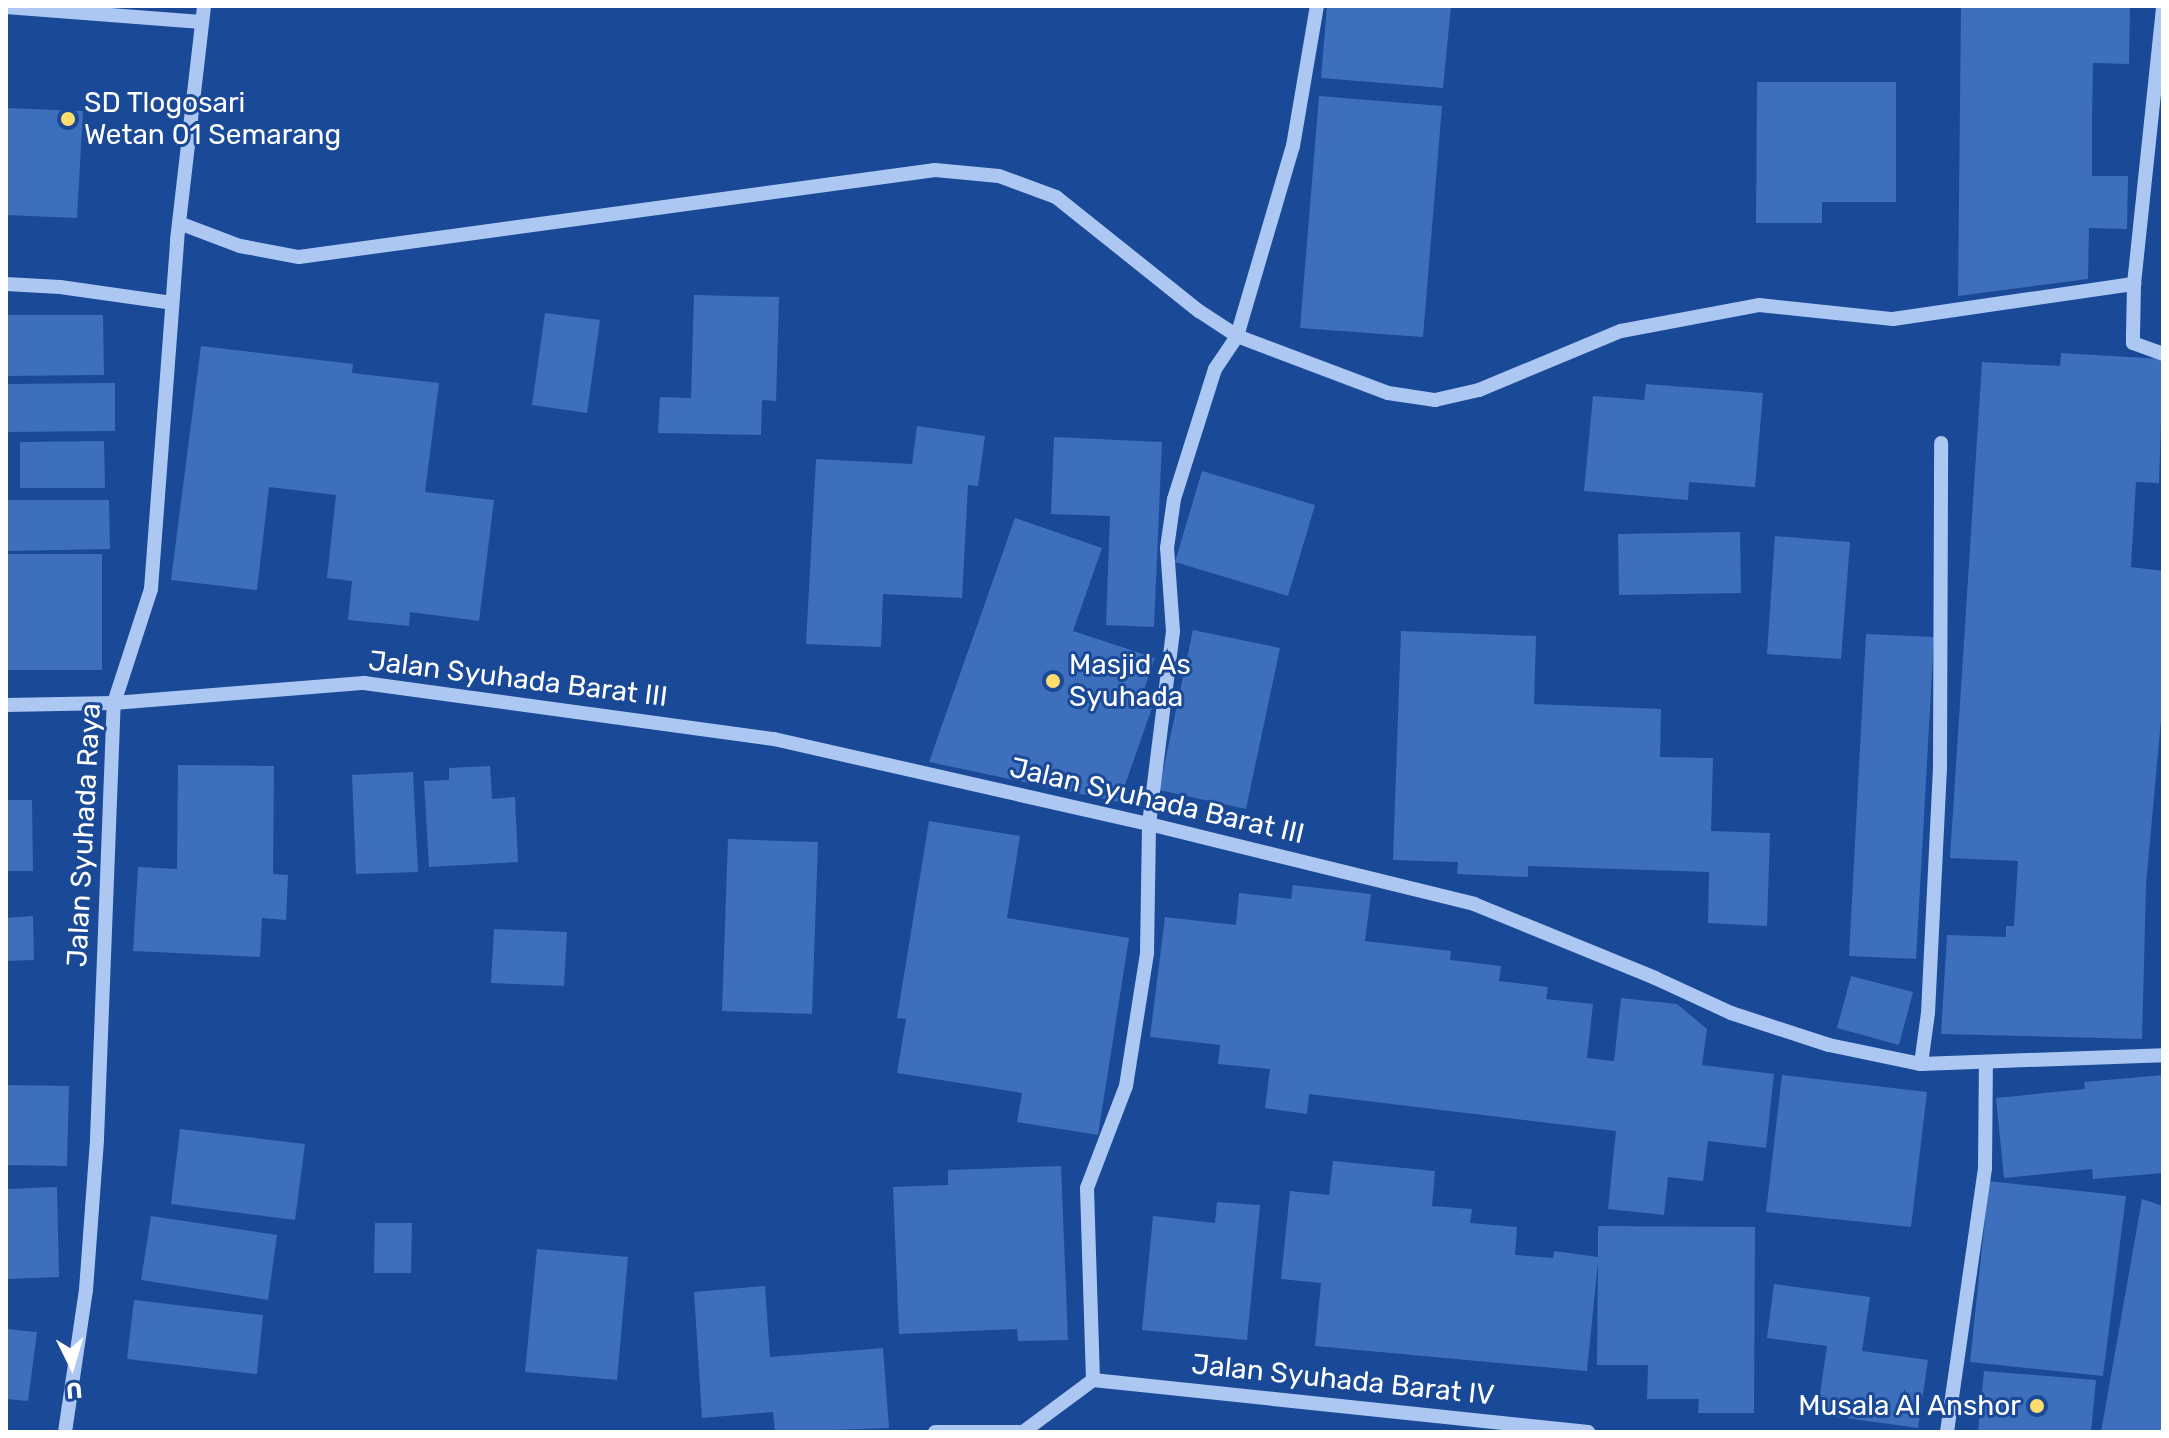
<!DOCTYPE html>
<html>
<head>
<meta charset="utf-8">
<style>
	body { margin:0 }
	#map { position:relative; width:2169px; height:1438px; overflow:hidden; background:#194997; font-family:Rubik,sans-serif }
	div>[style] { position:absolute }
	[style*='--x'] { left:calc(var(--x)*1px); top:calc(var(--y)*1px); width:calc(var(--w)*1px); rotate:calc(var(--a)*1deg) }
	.building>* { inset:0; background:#3e6fbc }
	.minor>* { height:14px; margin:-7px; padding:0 7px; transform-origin:7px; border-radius:7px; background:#acc7f1 }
	.dots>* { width:22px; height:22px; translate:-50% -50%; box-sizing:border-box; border:4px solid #194997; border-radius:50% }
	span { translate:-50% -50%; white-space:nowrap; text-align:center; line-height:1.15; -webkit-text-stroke:6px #194997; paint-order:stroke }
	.poi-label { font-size:28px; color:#fff }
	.left { translate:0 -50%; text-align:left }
	.right { translate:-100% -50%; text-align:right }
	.street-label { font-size:28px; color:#fff }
	.frame { position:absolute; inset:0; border:8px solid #fff; pointer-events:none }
	.north { position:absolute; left:32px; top:1326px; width:80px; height:80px; -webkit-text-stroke:6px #194997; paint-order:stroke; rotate:175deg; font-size:22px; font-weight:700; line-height:32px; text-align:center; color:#fff }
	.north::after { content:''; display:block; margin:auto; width:28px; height:36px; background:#fff; clip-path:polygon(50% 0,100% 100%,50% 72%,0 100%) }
</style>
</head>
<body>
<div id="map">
	<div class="building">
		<div style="clip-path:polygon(1327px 6px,1451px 6px,1443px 88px,1321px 78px)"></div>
		<div style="clip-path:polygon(1961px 6px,2130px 6px,2129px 64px,2093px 63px,2092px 117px,2092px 176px,2128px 176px,2127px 229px,2089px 228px,2088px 279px,1958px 296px)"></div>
		<div style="clip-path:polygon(1757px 82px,1896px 82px,1896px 202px,1822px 202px,1822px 223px,1756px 223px)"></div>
		<div style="clip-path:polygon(1319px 96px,1442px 106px,1423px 337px,1300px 328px)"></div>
		<div style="clip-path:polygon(6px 108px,83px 111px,77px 218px,6px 215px)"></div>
		<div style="clip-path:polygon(694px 295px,779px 297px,776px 401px,762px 400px,761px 435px,658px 433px,660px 397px,691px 398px)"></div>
		<div style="clip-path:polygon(545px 313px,600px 320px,587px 413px,532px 405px)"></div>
		<div style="clip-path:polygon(6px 315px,103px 315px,104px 375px,6px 376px)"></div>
		<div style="clip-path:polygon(201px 346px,353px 364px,352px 373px,439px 383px,425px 492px,494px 500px,479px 621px,410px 612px,409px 626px,348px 620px,352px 581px,327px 578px,336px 495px,269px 487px,257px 590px,171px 580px)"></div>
		<div style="clip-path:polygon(2061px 353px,2163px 359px,2159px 483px,2136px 482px,2131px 567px,2163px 571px,2163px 698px,2146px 885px,2142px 1039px,1941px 1034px,1947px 935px,2006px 937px,2006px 926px,2014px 926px,2018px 861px,1950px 858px,1982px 362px,2060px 366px)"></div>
		<div style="clip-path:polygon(115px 383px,115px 431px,6px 432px,6px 384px)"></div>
		<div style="clip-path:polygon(1646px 384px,1763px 393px,1755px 487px,1689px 482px,1688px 500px,1584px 491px,1593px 396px,1644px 400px)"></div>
		<div style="clip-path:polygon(917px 426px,985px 436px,978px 486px,968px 485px,962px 598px,883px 594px,881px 647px,806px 644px,816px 459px,912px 464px)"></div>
		<div style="clip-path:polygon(1054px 437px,1162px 442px,1154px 627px,1106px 625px,1110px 516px,1051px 514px)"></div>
		<div style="clip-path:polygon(104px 441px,105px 488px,20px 488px,20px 442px)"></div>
		<div style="clip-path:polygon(1202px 471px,1315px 505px,1288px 596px,1175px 562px)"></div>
		<div style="clip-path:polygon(6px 500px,109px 500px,110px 549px,6px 551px)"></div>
		<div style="clip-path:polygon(1015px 518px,1102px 548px,1073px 631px,1155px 658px,1139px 704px,1152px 708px,1119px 802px,929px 762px)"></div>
		<div style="clip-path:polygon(1740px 532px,1741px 593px,1619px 595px,1618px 534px)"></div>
		<div style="clip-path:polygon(1775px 536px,1850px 542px,1841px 659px,1767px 654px)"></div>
		<div style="clip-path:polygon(6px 554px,102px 554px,102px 670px,6px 670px)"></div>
		<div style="clip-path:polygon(1193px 630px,1280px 648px,1246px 809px,1159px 790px)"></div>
		<div style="clip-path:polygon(1401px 631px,1536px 636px,1534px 704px,1661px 709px,1660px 757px,1713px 758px,1711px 831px,1770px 833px,1767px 926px,1708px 923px,1709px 872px,1528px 866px,1528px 877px,1457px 874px,1458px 862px,1393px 860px)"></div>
		<div style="clip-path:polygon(1866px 634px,1934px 637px,1916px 959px,1849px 956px)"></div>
		<div style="clip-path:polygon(178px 765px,274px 766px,273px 874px,288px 875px,286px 920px,262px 918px,260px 957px,133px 951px,138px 867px,177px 869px)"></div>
		<div style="clip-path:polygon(490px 766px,492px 799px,515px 797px,518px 862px,429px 867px,424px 781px,449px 780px,449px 768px)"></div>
		<div style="clip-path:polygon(413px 772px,418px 872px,356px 874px,352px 775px)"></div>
		<div style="clip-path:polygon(6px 800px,32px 800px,33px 871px,6px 871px)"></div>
		<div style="clip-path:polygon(929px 821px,1020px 836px,1007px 918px,1129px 938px,1098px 1135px,1017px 1122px,1022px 1093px,897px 1073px,906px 1019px,897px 1018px)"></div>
		<div style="clip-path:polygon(728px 839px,818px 842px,812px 1014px,722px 1011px)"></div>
		<div style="clip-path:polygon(1293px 885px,1371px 894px,1365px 941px,1451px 951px,1450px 960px,1501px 966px,1499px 981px,1548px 987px,1546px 999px,1593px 1004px,1587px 1058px,1614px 1061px,1621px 998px,1677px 1004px,1707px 1029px,1702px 1065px,1774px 1074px,1766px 1148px,1708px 1141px,1703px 1181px,1668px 1177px,1664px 1215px,1608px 1209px,1616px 1131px,1309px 1094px,1307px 1114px,1265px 1108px,1270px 1069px,1218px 1064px,1220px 1045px,1150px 1037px,1165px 917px,1236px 925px,1239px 893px,1291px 899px)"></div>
		<div style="clip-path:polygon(33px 916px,34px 960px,6px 961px,6px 918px)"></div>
		<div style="clip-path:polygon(494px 929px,567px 932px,564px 986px,491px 983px)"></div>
		<div style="clip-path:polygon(1851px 976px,1913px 992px,1899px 1045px,1837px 1028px)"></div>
		<div style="clip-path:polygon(1782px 1075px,1927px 1092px,1911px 1227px,1766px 1212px)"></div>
		<div style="clip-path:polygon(2163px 1075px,2163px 1173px,2093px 1179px,2092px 1169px,2004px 1178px,1996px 1098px,2085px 1089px,2084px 1082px)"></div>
		<div style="clip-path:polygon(6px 1085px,69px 1086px,67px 1166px,6px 1165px)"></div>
		<div style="clip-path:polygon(180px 1129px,305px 1144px,295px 1220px,171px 1204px)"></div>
		<div style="clip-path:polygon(1333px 1161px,1435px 1171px,1432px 1206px,1472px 1209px,1470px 1223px,1517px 1227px,1515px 1255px,1553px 1258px,1554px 1251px,1598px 1257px,1598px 1226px,1755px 1227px,1754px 1413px,1698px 1413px,1699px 1399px,1647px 1399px,1648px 1365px,1597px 1365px,1598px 1262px,1587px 1371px,1315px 1346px,1321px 1283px,1281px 1279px,1290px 1191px,1329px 1195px)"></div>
		<div style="clip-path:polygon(1061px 1166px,1068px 1340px,1018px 1341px,1017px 1329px,899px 1334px,893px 1187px,948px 1185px,948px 1170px)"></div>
		<div style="clip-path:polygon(1989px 1181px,2126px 1196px,2103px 1376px,1970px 1362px)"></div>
		<div style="clip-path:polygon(57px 1187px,59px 1277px,6px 1279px,6px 1189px)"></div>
		<div style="clip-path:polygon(2142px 1199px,2163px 1206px,2163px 1432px,2101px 1432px)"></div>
		<div style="clip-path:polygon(1217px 1202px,1260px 1205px,1247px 1340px,1142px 1330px,1153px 1216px,1215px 1223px)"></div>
		<div style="clip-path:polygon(151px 1216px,277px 1235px,268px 1300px,141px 1280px)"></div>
		<div style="clip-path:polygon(375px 1223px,412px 1223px,411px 1273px,374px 1273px)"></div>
		<div style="clip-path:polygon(537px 1249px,628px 1257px,617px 1380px,525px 1372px)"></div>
		<div style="clip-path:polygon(1774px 1284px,1870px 1297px,1862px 1351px,1928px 1360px,1918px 1428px,1817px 1414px,1827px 1346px,1767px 1338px)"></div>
		<div style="clip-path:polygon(765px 1286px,770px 1357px,883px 1348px,889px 1428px,775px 1432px,773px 1412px,702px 1418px,694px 1292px)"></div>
		<div style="clip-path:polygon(134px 1300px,263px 1315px,257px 1374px,127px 1359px)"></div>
		<div style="clip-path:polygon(6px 1329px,37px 1332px,28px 1401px,6px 1399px)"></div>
		<div style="clip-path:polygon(1984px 1371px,2096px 1380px,2091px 1432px,1978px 1432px)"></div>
	</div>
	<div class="minor">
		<div style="--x:6;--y:7;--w:196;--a:4.4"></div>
		<div style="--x:2163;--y:8;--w:278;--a:96"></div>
		<div style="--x:2134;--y:284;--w:50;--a:91.1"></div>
		<div style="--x:2133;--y:334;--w:9;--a:90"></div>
		<div style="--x:2133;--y:343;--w:32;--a:20"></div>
		<div style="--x:179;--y:223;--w:65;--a:20.7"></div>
		<div style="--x:240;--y:246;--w:60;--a:10.6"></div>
		<div style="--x:299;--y:257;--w:642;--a:-7.79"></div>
		<div style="--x:935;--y:170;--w:64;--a:5.4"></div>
		<div style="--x:999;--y:176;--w:61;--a:20.2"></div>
		<div style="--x:1056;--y:197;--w:183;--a:38.6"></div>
		<div style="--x:1199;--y:311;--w:45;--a:33.3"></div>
		<div style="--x:1237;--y:336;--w:161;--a:20.7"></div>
		<div style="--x:1388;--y:393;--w:48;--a:8.5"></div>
		<div style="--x:1435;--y:400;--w:45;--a:-12.8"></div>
		<div style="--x:1479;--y:390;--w:154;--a:-22.6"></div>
		<div style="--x:1621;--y:331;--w:140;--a:-10.7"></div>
		<div style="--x:1759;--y:305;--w:135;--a:6"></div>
		<div style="--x:1893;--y:319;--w:244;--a:-8.3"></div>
		<div style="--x:6;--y:284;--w:54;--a:3.2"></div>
		<div style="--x:60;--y:287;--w:113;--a:8.1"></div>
		<div style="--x:6;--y:705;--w:108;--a:-1.1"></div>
		<div style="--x:114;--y:703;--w:251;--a:-4.6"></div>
		<div style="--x:364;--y:683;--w:414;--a:7.8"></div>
		<div style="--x:774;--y:739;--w:385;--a:12.8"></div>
		<div style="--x:1149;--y:824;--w:335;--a:13.8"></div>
		<div style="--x:1474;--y:904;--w:196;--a:22.2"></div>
		<div style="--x:1655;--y:978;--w:84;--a:24.7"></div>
		<div style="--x:1731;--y:1013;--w:103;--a:18.1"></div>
		<div style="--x:1829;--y:1045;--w:94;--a:11.7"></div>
		<div style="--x:1921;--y:1064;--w:242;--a:-2.1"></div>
		<div style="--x:1921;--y:1064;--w:51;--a:-82.2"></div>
		<div style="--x:1928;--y:1013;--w:245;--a:-87.2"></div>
		<div style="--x:1940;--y:768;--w:325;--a:-89.8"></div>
		<div style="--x:1093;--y:1380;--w:192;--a:-91.8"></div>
		<div style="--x:1087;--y:1188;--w:109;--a:-69.1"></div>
		<div style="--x:1126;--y:1086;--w:135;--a:-81"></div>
		<div style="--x:1147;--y:953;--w:129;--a:-89.1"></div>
		<div style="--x:1149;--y:824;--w:194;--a:-82.9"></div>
		<div style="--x:1173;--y:631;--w:83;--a:-94.1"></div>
		<div style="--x:1167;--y:548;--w:49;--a:-81.9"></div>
		<div style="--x:1174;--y:499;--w:136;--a:-72.5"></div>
		<div style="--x:1215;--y:369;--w:40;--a:-56"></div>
		<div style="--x:1237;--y:336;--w:198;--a:-73.6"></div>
		<div style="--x:1293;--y:146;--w:142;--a:-80.3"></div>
		<div style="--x:65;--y:1432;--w:144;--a:-81.6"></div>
		<div style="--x:86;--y:1290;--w:151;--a:-85.8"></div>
		<div style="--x:97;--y:1139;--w:436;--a:-87.8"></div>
		<div style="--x:114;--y:703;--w:120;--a:-72"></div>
		<div style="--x:151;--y:589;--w:350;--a:-85.7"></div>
		<div style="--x:177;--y:240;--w:236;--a:-83.4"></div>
		<div style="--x:935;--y:1432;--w:88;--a:0"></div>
		<div style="--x:1023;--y:1432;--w:87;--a:-36.6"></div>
		<div style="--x:1093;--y:1380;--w:498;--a:6"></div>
		<div style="--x:1947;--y:1432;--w:267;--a:-81.8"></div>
		<div style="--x:1985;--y:1168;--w:106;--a:-89.5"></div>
	</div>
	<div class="dots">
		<div style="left:68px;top:119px;background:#ffdd6c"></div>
		<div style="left:1053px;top:681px;background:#ffdd6c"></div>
		<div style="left:2037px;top:1406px;background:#ffdd6c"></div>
	</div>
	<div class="poi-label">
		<span class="left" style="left:84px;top:119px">SD Tlogosari<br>Wetan 01 Semarang</span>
		<span class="left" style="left:1069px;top:681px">Masjid As<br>Syuhada</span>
		<span class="right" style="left:2021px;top:1406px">Musala Al Anshor</span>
	</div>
	<div class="street-label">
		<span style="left:518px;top:679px;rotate:7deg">Jalan Syuhada Barat III</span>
		<span style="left:1157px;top:801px;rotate:13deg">Jalan Syuhada Barat III</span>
		<span style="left:84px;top:835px;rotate:-87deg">Jalan Syuhada Raya</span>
		<span style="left:1343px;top:1380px;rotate:6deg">Jalan Syuhada Barat IV</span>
	</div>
	<div class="frame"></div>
	<div class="north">U</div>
</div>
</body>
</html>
